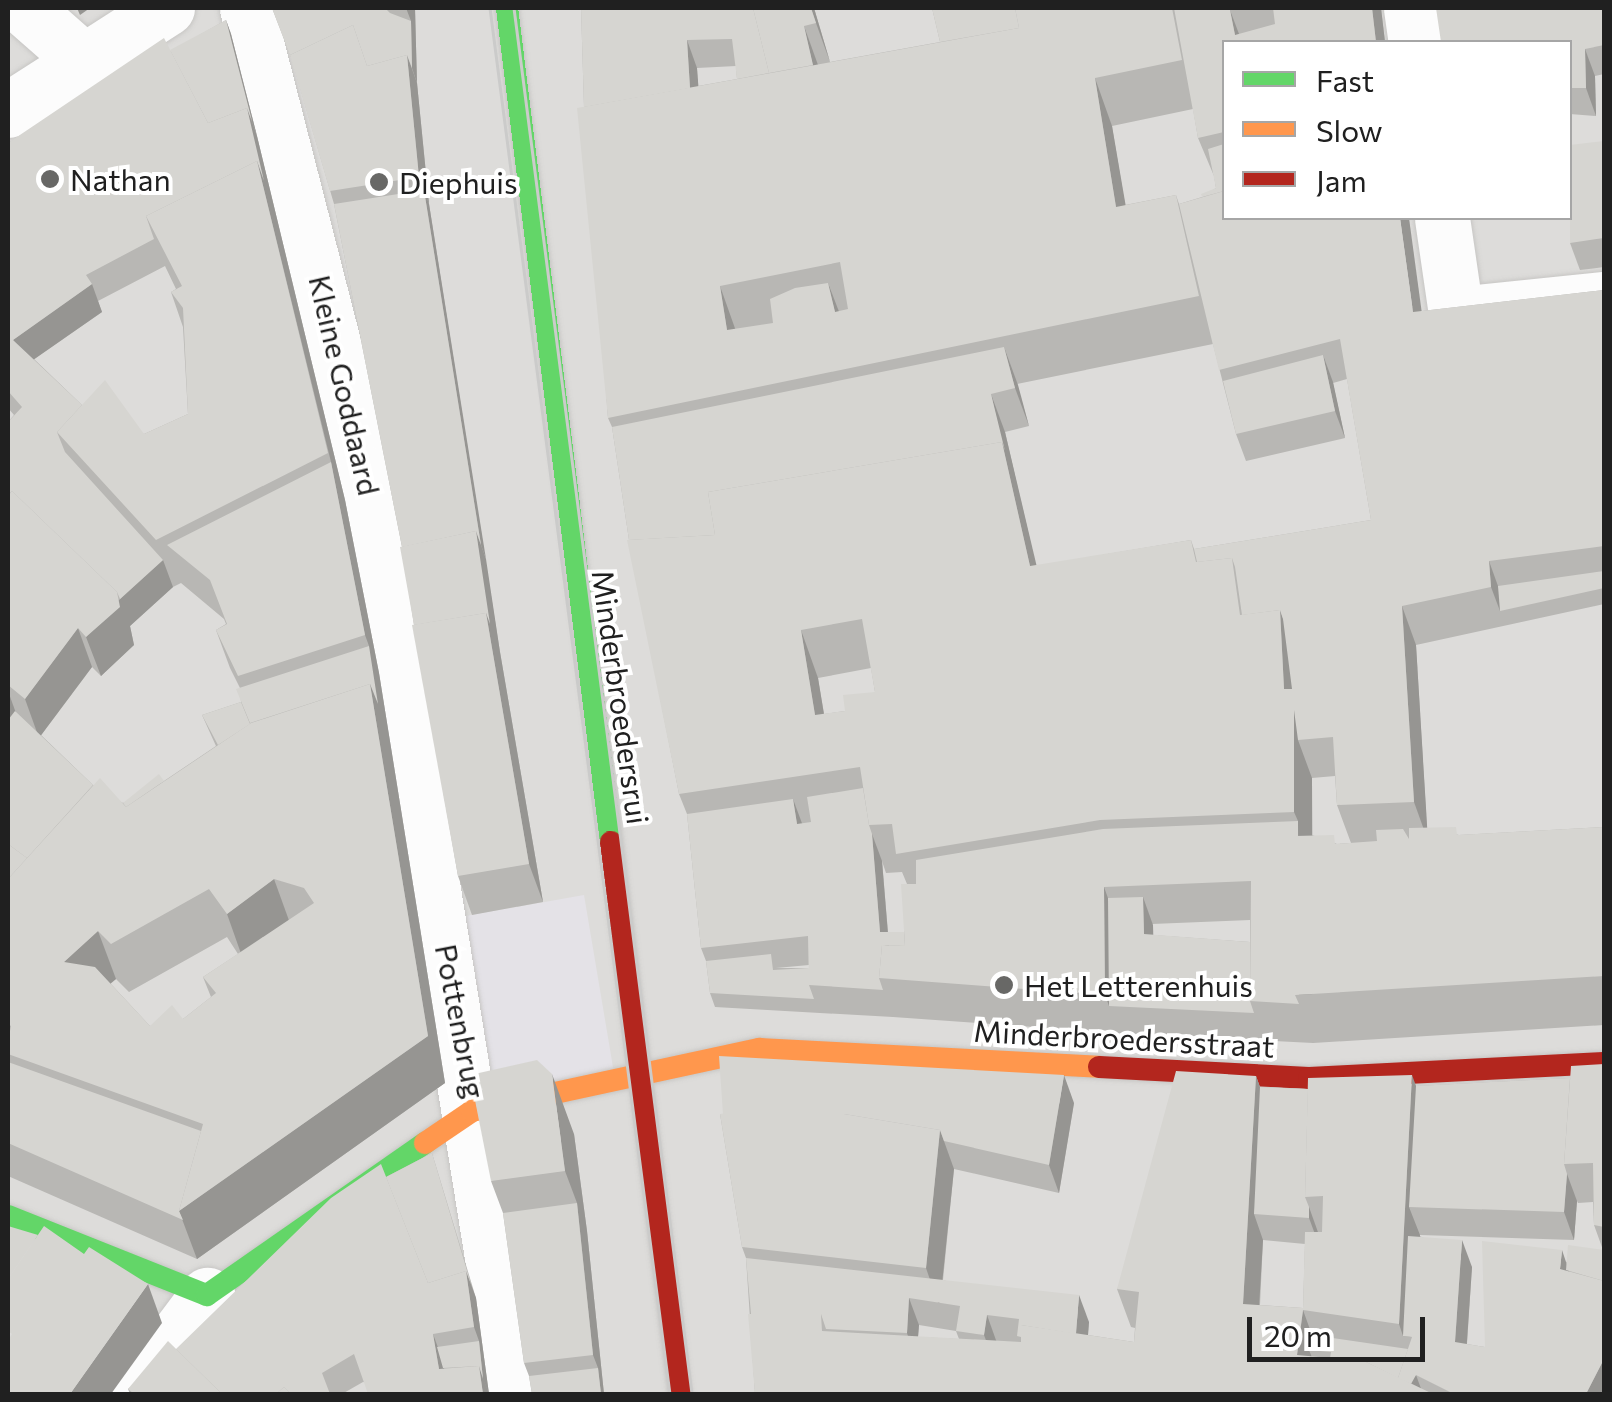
<!DOCTYPE html>
<html>
<head>
<meta charset="utf-8">
<style>
	body { margin:0 }
	#map { position:relative; width:1612px; height:1402px; overflow:hidden; background:#eeede8; font-family:Commissioner,sans-serif }
	div>[style] { position:absolute }
	[style*='--x'] { left:calc(var(--x)*1px); top:calc(var(--y)*1px); width:calc(var(--w)*1px); rotate:calc(var(--a)*1deg) }
	.residential>* { inset:0; background:#dddcda }
	.plaza>* { inset:0; background:#e4e2e7 }
	.roads { filter:drop-shadow(0 0 2px #c7c6c4) drop-shadow(0 0 2px #c7c6c4) }
	.street>* { height:55px; margin:-27.5px; padding:0 27.5px; transform-origin:27.5px; border-radius:27.5px; background:#fcfcfc }
	.fast>* { height:22px; margin:-11px; padding:0 11px; transform-origin:11px; border-radius:11px; background:#63d668 }
	.slow>* { height:22px; margin:-11px; padding:0 11px; transform-origin:11px; border-radius:11px; background:#ff974d }
	.jam>* { height:22px; margin:-11px; padding:0 11px; transform-origin:11px; border-radius:11px; background:#b3261e }
	.tram>* { height:2.5px; margin:-1.25px; padding:0 1.25px; transform-origin:1.25px; border-radius:1.25px; background:#cbcbca }
	.wall>* { inset:0; background:#b8b7b4 }
	.shaded-wall>* { inset:0; background:#969592 }
	.building>* { inset:0; background:#d6d5d1 }
	.dots>* { width:28px; height:28px; translate:-50% -50%; box-sizing:border-box; border:5px solid #fff; border-radius:50% }
	span { translate:-50% -50%; white-space:nowrap; text-align:center; line-height:1.15; -webkit-text-stroke:8px #fff; paint-order:stroke }
	.poi-label { font-size:30px; color:#202020 }
	.left { translate:0 -50%; text-align:left }
	.street-label { font-size:30px; color:#202020 }
	.frame { position:absolute; inset:0; border:10px solid #202020; pointer-events:none }
	.legend { position:absolute; left:1222px; top:40px; width:350px; height:180px; box-sizing:border-box; background:#fff; border:2px solid #a6a6a6; margin:0; padding:12px 18px; list-style:none; font-size:30px; color:#202020 }
	.legend li { display:flex; align-items:center; gap:20px; height:50px }
	.legend b { width:50px; border:2px solid #a6a6a6 }
	.scale { position:absolute; left:1247px; top:1317px; width:178px; height:45px; box-sizing:border-box; border:5px solid #202020; border-top:0; padding-left:12px; font-size:30px; line-height:35px; white-space:nowrap; color:#202020; -webkit-text-stroke:8px #fff; paint-order:stroke }
</style>
</head>
<body>
<div id="map">
	<div class="residential">
		<div style="clip-path:polygon(evenodd,8px 8px,1604px 8px,1604px 1394px,8px 1394px,8px 8px,1224px 42px,1570px 42px,1570px 218px,1224px 218px,1224px 42px)"></div>
	</div>
	<div class="plaza">
		<div style="clip-path:polygon(584px 895px,615px 1079px,472px 1111px,442px 920px)"></div>
	</div>
	<div class="roads">
		<div class="street">
			<div style="--x:24;--y:8;--w:79;--a:41.4"></div>
			<div style="--x:247;--y:8;--w:480;--a:75.6"></div>
			<div style="--x:366;--y:473;--w:933;--a:80.87"></div>
			<div style="--x:1411;--y:8;--w:34;--a:82"></div>
			<div style="--x:8;--y:110;--w:189;--a:-32.7"></div>
			<div style="--x:1442;--y:218;--w:97;--a:81.7"></div>
			<div style="--x:1456;--y:314;--w:149;--a:-5.8"></div>
			<div style="--x:133;--y:1394;--w:124;--a:-53.2"></div>
		</div>
		<div class="fast">
			<div style="--x:507;--y:8;--w:840;--a:82.89"></div>
			<div style="--x:8;--y:1216;--w:214;--a:21.7"></div>
			<div style="--x:207;--y:1295;--w:266;--a:-34.9"></div>
		</div>
		<div class="slow">
			<div style="--x:425;--y:1143;--w:57;--a:-34.2"></div>
			<div style="--x:472;--y:1111;--w:294;--a:-12.2"></div>
			<div style="--x:759;--y:1049;--w:340;--a:3"></div>
		</div>
		<div class="jam">
			<div style="--x:611;--y:842;--w:556;--a:82.87"></div>
			<div style="--x:1099;--y:1067;--w:210;--a:3"></div>
			<div style="--x:1309;--y:1078;--w:295;--a:-2.9"></div>
		</div>
	</div>
	<div class="tram">
		<div style="--x:490;--y:8;--w:1398;--a:82.6"></div>
		<div style="--x:514;--y:8;--w:1397;--a:82.68"></div>
	</div>
	<div class="wall">
		<div style="clip-path:polygon(272px 8px,415px 8px,417px 83px,429px 204px,500px 652px,543px 902px,472px 915px,458px 876px,414px 625px,402px 547px,334px 204px,292px 60px)"></div>
		<div style="clip-path:polygon(evenodd,581px 8px,814px 8px,830px 62px,940px 42px,932px 8px,1381px 8px,1385px 42px,1224px 42px,1224px 218px,1422px 311px,1604px 290px,1604px 604px,1416px 645px,1427px 828px,1459px 835px,1604px 827px,1604px 1025px,1313px 1043px,1119px 1033px,893px 1017px,715px 1007px,710px 993px,706px 961px,701px 948px,687px 814px,679px 794px,629px 540px,612px 427px,608px 418px,584px 107px,581px 8px,736px 66px,737px 79px,698px 86px,697px 68px,736px 66px,581px 8px,1193px 109px,1198px 138px,1214px 176px,1216px 188px,1202px 197px,1179px 204px,1176px 195px,1125px 205px,1112px 126px,1193px 109px,581px 8px,1213px 344px,1236px 434px,1246px 461px,1345px 438px,1333px 383px,1347px 379px,1371px 520px,1194px 549px,1191px 540px,1036px 566px,1005px 432px,1029px 426px,1017px 384px,1213px 344px,581px 8px,871px 668px,875px 692px,845px 711px,824px 714px,818px 678px,871px 668px,581px 8px,1335px 776px,1337px 805px,1351px 843px,1337px 844px,1312px 835px,1312px 778px,1335px 776px,581px 8px,882px 861px,886px 873px,902px 872px,907px 884px,904px 932px,888px 932px,882px 861px,581px 8px,1250px 920px,1250px 942px,1153px 935px,1152px 924px,1250px 920px,581px 8px,809px 965px,809px 968px,776px 968px,809px 965px)"></div>
		<div style="clip-path:polygon(1604px 8px,1604px 74px,1595px 76px,1596px 116px,1570px 114px,1570px 42px)"></div>
		<div style="clip-path:polygon(evenodd,226px 20px,231px 34px,257px 136px,345px 500px,379px 673px,445px 1083px,197px 1259px,8px 1176px,8px 422px,14px 415px,8px 408px,8px 143px,226px 20px,165px 266px,176px 289px,171px 292px,183px 327px,188px 414px,144px 434px,82px 405px,34px 359px,102px 312px,98px 301px,165px 266px,226px 20px,181px 583px,224px 619px,226px 624px,216px 630px,230px 668px,240px 688px,241px 702px,202px 715px,216px 746px,164px 781px,123px 803px,93px 785px,41px 735px,92px 667px,101px 676px,134px 645px,130px 626px,173px 587px,181px 583px,226px 20px,227px 937px,238px 954px,203px 977px,211px 997px,183px 1019px,150px 1026px,110px 983px,116px 979px,129px 992px,227px 937px)"></div>
		<div style="clip-path:polygon(1604px 141px,1604px 267px,1580px 270px,1570px 243px)"></div>
		<div style="clip-path:polygon(evenodd,1604px 1064px,1604px 1394px,755px 1394px,746px 1258px,742px 1247px,720px 1114px,1074px 1103px,1059px 1193px,954px 1169px,943px 1280px,1089px 1322px,1088px 1335px,1134px 1342px,1135px 1328px,1131px 1327px,1117px 1289px,1256px 1076px,1260px 1087px,1308px 1089px,1416px 1086px,1570px 1078px,1604px 1064px,1577px 1201px,1578px 1203px,1593px 1202px,1594px 1225px,1603px 1250px,1566px 1262px,1485px 1347px,1467px 1344px,1472px 1267px,1420px 1236px,1420px 1235px,1574px 1240px,1577px 1201px,1604px 1064px,1263px 1240px,1305px 1244px,1303px 1308px,1260px 1305px,1263px 1240px,1604px 1064px,919px 1325px,956px 1331px,959px 1339px,918px 1337px,919px 1325px)"></div>
		<div style="clip-path:polygon(574px 1134px,587px 1231px,604px 1394px,532px 1394px,529px 1376px,524px 1363px,503px 1213px,491px 1181px)"></div>
		<div style="clip-path:polygon(432px 1153px,476px 1298px,489px 1394px,363px 1382px,342px 1394px,130px 1394px,128px 1389px,386px 1177px)"></div>
	</div>
	<div class="shaded-wall">
		<div style="clip-path:polygon(77px 8px,90px 8px,80px 15px)"></div>
		<div style="clip-path:polygon(406px 8px,415px 8px,417px 83px,412px 68px,411px 21px)"></div>
		<div style="clip-path:polygon(811px 8px,814px 8px,830px 62px,816px 23px)"></div>
		<div style="clip-path:polygon(1372px 8px,1381px 8px,1385px 42px,1376px 42px)"></div>
		<div style="clip-path:polygon(1230px 10px,1242px 42px,1235px 35px)"></div>
		<div style="clip-path:polygon(226px 20px,231px 34px,257px 136px,252px 122px)"></div>
		<div style="clip-path:polygon(804px 26px,818px 65px,815px 75px)"></div>
		<div style="clip-path:polygon(687px 40px,697px 68px,700px 107px,690px 88px)"></div>
		<div style="clip-path:polygon(1585px 49px,1595px 76px,1596px 116px,1586px 88px)"></div>
		<div style="clip-path:polygon(407px 55px,417px 83px,429px 204px,419px 177px)"></div>
		<div style="clip-path:polygon(1095px 78px,1112px 126px,1134px 254px,1116px 207px)"></div>
		<div style="clip-path:polygon(247px 108px,257px 136px,345px 500px,379px 673px,445px 1083px,197px 1259px,179px 1211px,428px 1036px,370px 684px,369px 646px,365px 635px,331px 462px,257px 161px)"></div>
		<div style="clip-path:polygon(424px 190px,429px 204px,486px 559px,481px 545px)"></div>
		<div style="clip-path:polygon(1400px 218px,1409px 218px,1427px 351px,1413px 312px)"></div>
		<div style="clip-path:polygon(828px 283px,846px 330px,835px 312px)"></div>
		<div style="clip-path:polygon(92px 284px,102px 312px,23px 367px,13px 340px)"></div>
		<div style="clip-path:polygon(720px 286px,737px 334px,727px 330px)"></div>
		<div style="clip-path:polygon(1004px 347px,1018px 385px,1029px 426px,1015px 388px)"></div>
		<div style="clip-path:polygon(1323px 355px,1333px 382px,1345px 438px,1335px 411px)"></div>
		<div style="clip-path:polygon(991px 394px,1005px 432px,1048px 614px,1030px 566px)"></div>
		<div style="clip-path:polygon(476px 531px,486px 559px,500px 652px,543px 902px,529px 864px,486px 613px)"></div>
		<div style="clip-path:polygon(163px 560px,173px 587px,130px 626px,134px 645px,101px 676px,86px 637px,118px 601px)"></div>
		<div style="clip-path:polygon(1489px 561px,1503px 600px,1500px 611px,1491px 587px)"></div>
		<div style="clip-path:polygon(1402px 606px,1416px 645px,1428px 841px,1414px 802px)"></div>
		<div style="clip-path:polygon(1280px 610px,1297px 658px,1298px 740px,1312px 778px,1313px 994px,1299px 995px,1298px 821px,1294px 812px,1284px 689px)"></div>
		<div style="clip-path:polygon(78px 628px,92px 667px,39px 738px,25px 699px)"></div>
		<div style="clip-path:polygon(801px 630px,818px 678px,832px 763px,815px 715px)"></div>
		<div style="clip-path:polygon(8px 691px,25px 738px,8px 781px)"></div>
		<div style="clip-path:polygon(793px 799px,803px 826px,797px 824px)"></div>
		<div style="clip-path:polygon(872px 834px,882px 861px,890px 959px,880px 932px)"></div>
		<div style="clip-path:polygon(274px 879px,291px 926px,244px 962px,227px 914px)"></div>
		<div style="clip-path:polygon(1104px 887px,1118px 926px,1109px 1006px,1105px 995px)"></div>
		<div style="clip-path:polygon(1143px 897px,1153px 925px,1154px 962px,1144px 934px)"></div>
		<div style="clip-path:polygon(98px 931px,116px 979px,81px 1009px,64px 962px)"></div>
		<div style="clip-path:polygon(552px 1074px,574px 1134px,587px 1231px,604px 1394px,601px 1394px,598px 1368px,593px 1355px,577px 1203px,565px 1171px)"></div>
		<div style="clip-path:polygon(1064px 1075px,1074px 1103px,1059px 1193px,1049px 1165px)"></div>
		<div style="clip-path:polygon(1412px 1075px,1426px 1113px,1409px 1207px,1420px 1235px,1414px 1343px,1412px 1337px,1403px 1336px,1399px 1324px)"></div>
		<div style="clip-path:polygon(1256px 1076px,1270px 1115px,1254px 1214px,1263px 1240px,1257px 1342px,1243px 1304px)"></div>
		<div style="clip-path:polygon(940px 1130px,954px 1169px,940px 1303px,938px 1303px,926px 1268px)"></div>
		<div style="clip-path:polygon(1567px 1174px,1577px 1201px,1574px 1240px,1564px 1212px)"></div>
		<div style="clip-path:polygon(1309px 1207px,1319px 1235px,1319px 1245px,1309px 1218px)"></div>
		<div style="clip-path:polygon(1462px 1240px,1472px 1267px,1465px 1370px,1455px 1342px)"></div>
		<div style="clip-path:polygon(1562px 1250px,1571px 1277px,1560px 1269px)"></div>
		<div style="clip-path:polygon(466px 1271px,476px 1298px,489px 1394px,483px 1379px,479px 1341px,474px 1327px)"></div>
		<div style="clip-path:polygon(148px 1284px,162px 1323px,111px 1394px,70px 1394px)"></div>
		<div style="clip-path:polygon(1079px 1295px,1089px 1322px,1085px 1372px,1075px 1345px)"></div>
		<div style="clip-path:polygon(909px 1298px,919px 1325px,916px 1361px,907px 1333px)"></div>
		<div style="clip-path:polygon(1303px 1310px,1317px 1349px,1309px 1350px,1315px 1365px,1297px 1355px)"></div>
		<div style="clip-path:polygon(987px 1315px,997px 1343px,994px 1362px,984px 1335px)"></div>
		<div style="clip-path:polygon(433px 1334px,443px 1361px,448px 1394px,439px 1369px)"></div>
		<div style="clip-path:polygon(1604px 1359px,1604px 1394px,1586px 1394px)"></div>
		<div style="clip-path:polygon(479px 1366px,489px 1394px,483px 1394px)"></div>
		<div style="clip-path:polygon(1416px 1375px,1423px 1394px,1404px 1390px)"></div>
	</div>
	<div class="building">
		<div style="clip-path:polygon(272px 8px,385px 8px,390px 13px,411px 21px,412px 68px,407px 55px,367px 66px,353px 25px,290px 55px,291px 58px)"></div>
		<div style="clip-path:polygon(581px 8px,753px 8px,769px 73px,737px 79px,732px 39px,687px 40px,690px 88px,584px 107px)"></div>
		<div style="clip-path:polygon(753px 8px,811px 8px,816px 23px,804px 26px,813px 65px,769px 73px)"></div>
		<div style="clip-path:polygon(932px 8px,1015px 8px,1019px 28px,940px 42px)"></div>
		<div style="clip-path:polygon(evenodd,1015px 8px,1172px 8px,1182px 60px,1095px 78px,1116px 207px,1176px 195px,1199px 296px,608px 418px,577px 108px,1019px 28px,1015px 8px,840px 262px,848px 309px,835px 312px,828px 283px,795px 288px,770px 299px,773px 323px,727px 330px,720px 286px,840px 262px)"></div>
		<div style="clip-path:polygon(1174px 8px,1241px 8px,1230px 10px,1235px 35px,1275px 24px,1273px 8px,1372px 8px,1376px 42px,1224px 42px,1224px 132px,1198px 138px)"></div>
		<div style="clip-path:polygon(1436px 8px,1604px 8px,1604px 45px,1585px 49px,1586px 88px,1570px 88px,1570px 42px,1441px 42px)"></div>
		<div style="clip-path:polygon(226px 20px,252px 121px,247px 108px,208px 123px,170px 50px)"></div>
		<div style="clip-path:polygon(353px 25px,367px 66px,407px 55px,419px 177px,330px 191px,290px 55px)"></div>
		<div style="clip-path:polygon(164px 38px,208px 123px,247px 108px,264px 181px,257px 161px,146px 216px,154px 239px,86px 275px,92px 284px,13px 340px,82px 405px,57px 432px,65px 452px,163px 560px,120px 599px,117px 592px,12px 491px,8px 495px,8px 422px,22px 407px,8px 391px,8px 143px)"></div>
		<div style="clip-path:polygon(1604px 141px,1604px 238px,1570px 243px,1570px 145px)"></div>
		<div style="clip-path:polygon(1224px 144px,1224px 191px,1202px 197px,1201px 194px,1216px 188px,1208px 149px)"></div>
		<div style="clip-path:polygon(257px 161px,328px 453px,156px 540px,57px 432px,105px 380px,144px 434px,188px 414px,183px 308px,171px 292px,182px 286px,146px 216px)"></div>
		<div style="clip-path:polygon(424px 190px,481px 545px,476px 531px,402px 547px,334px 204px)"></div>
		<div style="clip-path:polygon(1224px 191px,1224px 218px,1400px 218px,1413px 312px,1604px 290px,1604px 546px,1489px 561px,1491px 587px,1402px 606px,1414px 802px,1337px 805px,1333px 737px,1298px 740px,1294px 710px,1294px 689px,1292px 689px,1283px 619px,1280px 610px,1242px 615px,1235px 567px,1232px 558px,1197px 562px,1194px 549px,1371px 520px,1340px 339px,1219px 370px,1179px 204px)"></div>
		<div style="clip-path:polygon(1004px 347px,1015px 388px,991px 394px,1005px 451px,1002px 442px,708px 492px,715px 535px,629px 540px,612px 427px)"></div>
		<div style="clip-path:polygon(1323px 355px,1335px 411px,1236px 434px,1223px 381px)"></div>
		<div style="clip-path:polygon(evenodd,1002px 442px,1030px 566px,1191px 540px,1196px 562px,1232px 558px,1240px 615px,1280px 610px,1284px 689px,1294px 689px,1294px 812px,1100px 820px,896px 854px,892px 824px,869px 825px,860px 767px,679px 794px,627px 540px,715px 535px,708px 492px,1002px 442px,862px 619px,875px 692px,843px 695px,845px 711px,815px 715px,801px 630px,862px 619px)"></div>
		<div style="clip-path:polygon(331px 462px,365px 635px,238px 676px,216px 630px,227px 624px,210px 580px,167px 545px)"></div>
		<div style="clip-path:polygon(12px 491px,117px 592px,120px 607px,86px 637px,78px 628px,25px 699px,8px 685px,8px 496px)"></div>
		<div style="clip-path:polygon(476px 531px,490px 624px,486px 613px,414px 625px,400px 547px)"></div>
		<div style="clip-path:polygon(1604px 571px,1604px 588px,1500px 611px,1498px 586px)"></div>
		<div style="clip-path:polygon(486px 613px,529px 864px,458px 876px,412px 625px)"></div>
		<div style="clip-path:polygon(369px 646px,378px 704px,370px 684px,250px 723px,236px 689px)"></div>
		<div style="clip-path:polygon(evenodd,370px 684px,428px 1036px,179px 1211px,203px 1124px,8px 1054px,8px 1041px,11px 1026px,8px 1024px,8px 879px,100px 778px,126px 807px,251px 723px,370px 684px,274px 879px,304px 888px,314px 903px,203px 977px,216px 993px,183px 1019px,172px 1005px,150px 1026px,95px 967px,64px 962px,98px 931px,111px 944px,209px 889px,227px 914px,274px 879px)"></div>
		<div style="clip-path:polygon(241px 702px,250px 724px,218px 745px,202px 715px)"></div>
		<div style="clip-path:polygon(15px 711px,93px 785px,27px 858px,8px 844px,8px 740px,9px 738px,8px 732px,8px 720px)"></div>
		<div style="clip-path:polygon(159px 774px,164px 781px,126px 807px,123px 803px)"></div>
		<div style="clip-path:polygon(863px 788px,869px 825px,872px 834px,880px 932px,904px 932px,905px 946px,882px 945px,879px 978px,883px 990px,809px 985px,808px 936px,701px 948px,687px 814px,793px 799px,797px 824px,811px 822px,807px 797px)"></div>
		<div style="clip-path:polygon(1298px 821px,1298px 836px,1295px 836px,1295px 995px,1299px 1004px,1250px 1001px,1251px 881px,1104px 887px,1105px 995px,879px 978px,882px 945px,905px 946px,901px 884px,916px 884px,916px 860px,1103px 829px)"></div>
		<div style="clip-path:polygon(1456px 827px,1457px 835px,1604px 827px,1604px 976px,1295px 995px,1295px 836px,1334px 835px,1335px 844px,1377px 841px,1376px 830px,1403px 829px,1409px 839px,1409px 828px)"></div>
		<div style="clip-path:polygon(8px 844px,27px 858px,8px 879px)"></div>
		<div style="clip-path:polygon(1143px 897px,1144px 934px,1250px 942px,1250px 1001px,1254px 1013px,1109px 1006px,1108px 898px)"></div>
		<div style="clip-path:polygon(771px 954px,773px 970px,809px 968px,809px 985px,814px 999px,710px 993px,706px 961px)"></div>
		<div style="clip-path:polygon(719px 1056px,1064px 1075px,1049px 1165px,944px 1141px,940px 1130px,844px 1114px,723px 1114px)"></div>
		<div style="clip-path:polygon(537px 1060px,552px 1074px,565px 1171px,491px 1181px,470px 1075px)"></div>
		<div style="clip-path:polygon(8px 1062px,201px 1131px,179px 1211px,183px 1220px,8px 1143px)"></div>
		<div style="clip-path:polygon(1604px 1064px,1604px 1227px,1594px 1225px,1593px 1163px,1564px 1164px,1571px 1066px)"></div>
		<div style="clip-path:polygon(1176px 1071px,1256px 1076px,1243px 1304px,1303px 1308px,1305px 1232px,1322px 1232px,1323px 1196px,1305px 1197px,1308px 1078px,1412px 1075px,1399px 1324px,1303px 1310px,1297px 1355px,1364px 1361px,1433px 1394px,755px 1394px,748px 1314px,821px 1314px,822px 1331px,1021px 1342px,1021px 1325px,1134px 1342px,1139px 1292px,1117px 1289px)"></div>
		<div style="clip-path:polygon(1570px 1078px,1564px 1164px,1567px 1174px,1564px 1212px,1409px 1207px,1416px 1086px)"></div>
		<div style="clip-path:polygon(1260px 1087px,1308px 1089px,1305px 1197px,1309px 1207px,1309px 1218px,1254px 1214px)"></div>
		<div style="clip-path:polygon(720px 1114px,844px 1114px,940px 1130px,926px 1268px,742px 1247px)"></div>
		<div style="clip-path:polygon(432px 1153px,471px 1284px,466px 1271px,428px 1283px,386px 1177px)"></div>
		<div style="clip-path:polygon(381px 1164px,428px 1283px,466px 1271px,474px 1327px,433px 1334px,439px 1369px,479px 1366px,483px 1394px,368px 1394px,354px 1354px,322px 1373px,330px 1394px,291px 1394px,284px 1387px,276px 1394px,222px 1394px,176px 1349px,331px 1198px)"></div>
		<div style="clip-path:polygon(577px 1203px,593px 1355px,524px 1363px,503px 1213px)"></div>
		<div style="clip-path:polygon(8px 1226px,38px 1235px,8px 1279px)"></div>
		<div style="clip-path:polygon(44px 1226px,84px 1254px,89px 1247px,148px 1284px,70px 1394px,8px 1394px,8px 1340px,12px 1334px,8px 1331px,8px 1279px)"></div>
		<div style="clip-path:polygon(1408px 1236px,1462px 1240px,1455px 1342px,1485px 1347px,1482px 1241px,1562px 1250px,1560px 1269px,1604px 1281px,1604px 1359px,1586px 1394px,1454px 1394px,1416px 1375px,1411px 1384px,1398px 1378px,1412px 1337px,1403px 1336px)"></div>
		<div style="clip-path:polygon(1568px 1245px,1604px 1250px,1604px 1281px,1566px 1270px)"></div>
		<div style="clip-path:polygon(746px 1258px,1079px 1295px,1076px 1334px,1021px 1325px,1021px 1337px,1017px 1336px,1019px 1319px,987px 1315px,984px 1335px,956px 1331px,960px 1306px,909px 1298px,907px 1333px,826px 1329px,821px 1314px,751px 1314px)"></div>
		<div style="clip-path:polygon(1312px 1335px,1408px 1349px,1398px 1378px,1364px 1361px,1330px 1358px,1331px 1352px,1309px 1350px)"></div>
		<div style="clip-path:polygon(168px 1341px,222px 1394px,134px 1394px,128px 1389px)"></div>
		<div style="clip-path:polygon(479px 1341px,483px 1379px,479px 1366px,443px 1368px,437px 1347px)"></div>
		<div style="clip-path:polygon(598px 1368px,601px 1394px,532px 1394px,529px 1376px)"></div>
		<div style="clip-path:polygon(284px 1387px,291px 1394px,276px 1394px)"></div>
	</div>
	<div class="dots">
		<div style="left:50px;top:179px;background:#686866"></div>
		<div style="left:379px;top:182px;background:#686866"></div>
		<div style="left:1004px;top:985px;background:#686866"></div>
	</div>
	<div class="poi-label">
		<span class="left" style="left:70px;top:179px">Nathan</span>
		<span class="left" style="left:399px;top:182px">Diephuis</span>
		<span class="left" style="left:1024px;top:985px">Het Letterenhuis</span>
	</div>
	<div class="street-label">
		<span style="left:345px;top:385px;rotate:77deg">Kleine Goddaard</span>
		<span style="left:621px;top:697px;rotate:82deg">Minderbroedersrui</span>
		<span style="left:461px;top:1021px;rotate:79deg">Pottenbrug</span>
		<span style="left:1124px;top:1038px;rotate:3deg">Minderbroedersstraat</span>
	</div>
	<div class="frame"></div>
	<ul class="legend">
	<li><b style="height:12px;background:#63d668"></b>Fast</li>
	<li><b style="height:12px;background:#ff974d"></b>Slow</li>
	<li><b style="height:12px;background:#b3261e"></b>Jam</li>
	</ul>
	<div class="scale">20 m</div>
</div>
</body>
</html>
